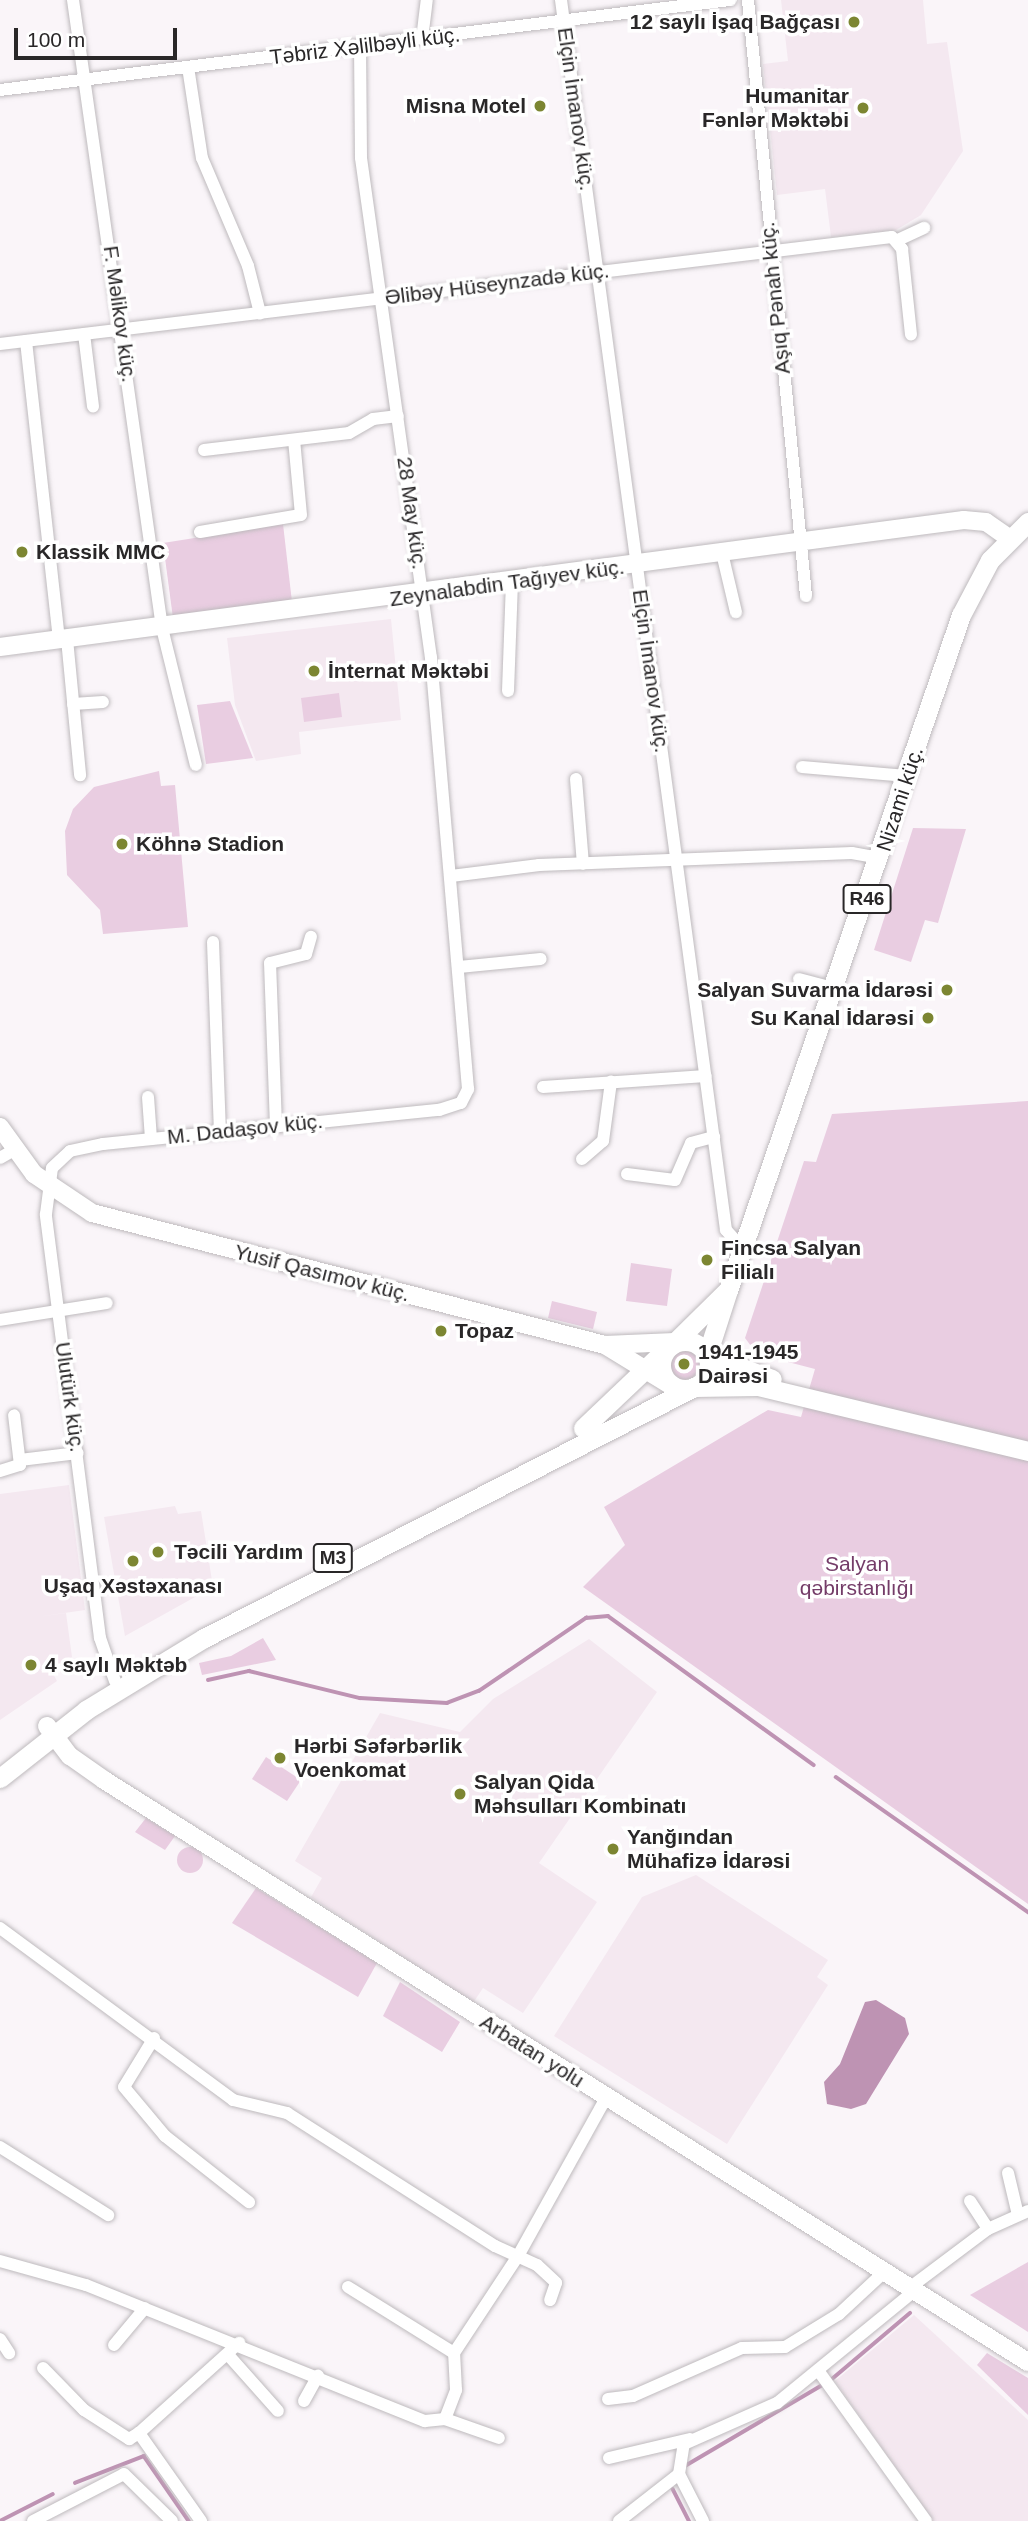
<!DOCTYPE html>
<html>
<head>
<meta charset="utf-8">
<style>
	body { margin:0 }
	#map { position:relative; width:1028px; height:2521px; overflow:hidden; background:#faf5f9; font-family:Arial,sans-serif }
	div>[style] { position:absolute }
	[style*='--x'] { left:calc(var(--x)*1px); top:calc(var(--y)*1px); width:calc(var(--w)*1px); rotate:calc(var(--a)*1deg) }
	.built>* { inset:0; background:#f4e8f0 }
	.green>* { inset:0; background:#e9cde1 }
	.round { border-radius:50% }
	.water>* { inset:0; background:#be93b3 }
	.stream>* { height:3.5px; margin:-1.75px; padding:0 1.75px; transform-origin:1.75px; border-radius:1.75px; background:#be93b3 }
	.roads { filter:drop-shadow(0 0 2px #bebabd) drop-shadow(0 0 2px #bebabd) }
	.street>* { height:12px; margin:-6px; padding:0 6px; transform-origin:6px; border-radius:6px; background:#fff }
	.secondary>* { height:18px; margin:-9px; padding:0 9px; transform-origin:9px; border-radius:9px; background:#fff }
	.primary>* { height:19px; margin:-9.5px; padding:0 9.5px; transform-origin:9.5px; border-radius:9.5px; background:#fff }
	.primary>.ring { margin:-9.5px; padding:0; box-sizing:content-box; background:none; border:19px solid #fff; border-radius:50% }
	.dots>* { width:19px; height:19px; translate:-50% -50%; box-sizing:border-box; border:4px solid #fff; border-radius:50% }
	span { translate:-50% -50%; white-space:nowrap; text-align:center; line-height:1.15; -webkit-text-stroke:7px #fff; paint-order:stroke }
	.shield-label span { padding:2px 5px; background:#fff; border:2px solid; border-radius:5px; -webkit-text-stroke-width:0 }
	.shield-label { font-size:19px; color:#292728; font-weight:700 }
	.poi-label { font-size:21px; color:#292728; font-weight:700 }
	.right { translate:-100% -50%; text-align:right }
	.left { translate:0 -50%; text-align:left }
	.street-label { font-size:21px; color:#292728 }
	.park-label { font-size:21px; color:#743c68 }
	.scale { position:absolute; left:14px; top:28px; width:163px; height:32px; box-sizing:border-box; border:4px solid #292728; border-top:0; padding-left:9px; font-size:21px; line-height:24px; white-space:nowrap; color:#292728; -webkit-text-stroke:5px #fff; paint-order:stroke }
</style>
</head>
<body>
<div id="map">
	<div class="built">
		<div style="clip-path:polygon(781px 0,923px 0,927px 44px,947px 42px,963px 151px,921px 215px,896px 230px,831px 237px,825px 189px,777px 195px,763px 64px,788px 61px)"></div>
		<div style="clip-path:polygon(391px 619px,401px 720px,299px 732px,301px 754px,256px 761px,235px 705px,227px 638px)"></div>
		<div style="clip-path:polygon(69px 1485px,85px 1610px,37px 1617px,66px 1613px,72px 1657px,52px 1672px,57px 1681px,0 1720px,0 1494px)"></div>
		<div style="clip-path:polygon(175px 1506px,178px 1514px,201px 1511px,213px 1587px,125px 1636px,104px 1517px)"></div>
		<div style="clip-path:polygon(589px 1639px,657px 1692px,539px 1863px,597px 1902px,523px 2013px,483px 1988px,473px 2003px,311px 1897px,322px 1878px,295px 1861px,380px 1713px,460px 1732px,493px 1699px)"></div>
		<div style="clip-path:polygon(696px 1875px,828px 1960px,817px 1977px,828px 1985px,727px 2144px,554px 2036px,642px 1897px)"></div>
		<div style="clip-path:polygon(914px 2315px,1028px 2420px,1028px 2521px,933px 2521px,835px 2381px)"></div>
	</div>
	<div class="green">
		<div style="clip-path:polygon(283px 524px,292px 602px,173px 618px,163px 543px)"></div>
		<div style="clip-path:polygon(339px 693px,342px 717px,304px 722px,301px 698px)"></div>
		<div style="clip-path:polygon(230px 701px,253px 758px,206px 764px,197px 705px)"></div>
		<div style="clip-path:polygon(159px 771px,161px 786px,175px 785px,188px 927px,103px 934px,100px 910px,67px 875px,65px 831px,73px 809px,94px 787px)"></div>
		<div style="clip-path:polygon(913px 828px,966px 829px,938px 923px,925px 920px,911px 962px,874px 950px)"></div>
		<div style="clip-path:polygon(1028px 1101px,1028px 1904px,583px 1587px,625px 1545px,604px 1507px,768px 1410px,801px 1417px,815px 1369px,757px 1354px,745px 1338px,804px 1161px,816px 1162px,832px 1114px)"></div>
		<div style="clip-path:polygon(631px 1263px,672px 1269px,667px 1306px,626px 1301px)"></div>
		<div style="clip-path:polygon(552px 1301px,597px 1312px,593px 1329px,548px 1318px)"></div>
		<div class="round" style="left:669px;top:1350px;width:30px;height:30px"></div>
		<div style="clip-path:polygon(263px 1638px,276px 1660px,202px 1675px,199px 1663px,231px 1656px)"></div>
		<div style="clip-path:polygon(266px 1757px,301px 1780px,287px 1801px,252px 1779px)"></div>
		<div style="clip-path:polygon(146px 1818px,175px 1836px,165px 1850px,135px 1832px)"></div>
		<div class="round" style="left:177px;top:1847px;width:26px;height:26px"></div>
		<div style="clip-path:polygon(256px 1888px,377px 1963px,358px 1997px,232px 1923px)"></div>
		<div style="clip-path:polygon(400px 1982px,460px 2022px,442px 2052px,383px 2016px)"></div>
		<div style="clip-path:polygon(1028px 2262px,1028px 2332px,970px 2295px)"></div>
		<div style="clip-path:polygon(987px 2353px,1028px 2378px,1028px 2415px,977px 2365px)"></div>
	</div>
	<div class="water">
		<div style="clip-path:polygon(876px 2000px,905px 2018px,909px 2034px,866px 2104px,851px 2109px,827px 2104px,824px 2082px,840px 2064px,865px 2002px)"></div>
	</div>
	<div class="stream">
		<div style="--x:208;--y:1680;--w:42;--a:-12.4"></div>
		<div style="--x:249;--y:1671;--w:114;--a:13.7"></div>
		<div style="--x:360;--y:1698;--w:87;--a:3.3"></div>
		<div style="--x:447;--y:1703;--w:34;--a:-21"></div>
		<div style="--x:479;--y:1691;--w:130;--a:-34.3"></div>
		<div style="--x:586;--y:1618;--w:22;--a:-5"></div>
		<div style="--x:608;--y:1616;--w:254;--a:35.9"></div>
		<div style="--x:836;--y:1777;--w:235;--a:35.1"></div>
		<div style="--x:832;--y:2379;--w:102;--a:-40.2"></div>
		<div style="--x:685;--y:2466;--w:158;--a:-30.5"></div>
		<div style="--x:75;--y:2483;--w:74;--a:-21.4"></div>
		<div style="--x:144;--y:2456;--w:79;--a:55.3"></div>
		<div style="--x:673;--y:2489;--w:36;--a:63"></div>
		<div style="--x:0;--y:2521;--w:59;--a:-27"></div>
	</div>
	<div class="roads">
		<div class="street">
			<div style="--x:73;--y:0;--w:634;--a:81.93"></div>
			<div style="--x:162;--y:628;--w:141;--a:76.1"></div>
			<div style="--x:561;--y:0;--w:1241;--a:82.36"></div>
			<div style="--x:726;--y:1230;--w:27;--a:48"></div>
			<div style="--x:748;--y:0;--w:599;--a:84.44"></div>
			<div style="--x:422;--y:39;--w:39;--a:-83"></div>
			<div style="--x:188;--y:67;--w:92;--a:81.3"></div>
			<div style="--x:202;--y:158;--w:117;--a:66.9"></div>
			<div style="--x:248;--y:266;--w:49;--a:75.7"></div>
			<div style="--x:0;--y:90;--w:736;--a:-7.03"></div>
			<div style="--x:898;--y:240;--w:29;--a:-25"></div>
			<div style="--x:84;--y:334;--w:73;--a:82.9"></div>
			<div style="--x:26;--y:341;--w:301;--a:83.7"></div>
			<div style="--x:0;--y:344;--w:898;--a:-6.84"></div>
			<div style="--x:892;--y:237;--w:16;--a:50"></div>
			<div style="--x:902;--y:249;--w:86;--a:84"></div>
			<div style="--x:204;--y:450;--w:146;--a:-6.7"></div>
			<div style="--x:349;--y:433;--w:28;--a:-30"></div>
			<div style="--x:373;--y:419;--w:25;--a:-7"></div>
			<div style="--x:200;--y:532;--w:102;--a:-9.6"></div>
			<div style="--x:301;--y:515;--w:75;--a:-95.3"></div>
			<div style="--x:722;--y:553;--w:61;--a:76.7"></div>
			<div style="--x:67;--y:639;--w:137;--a:84.5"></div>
			<div style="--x:508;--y:691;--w:109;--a:-87.9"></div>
			<div style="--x:73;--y:704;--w:30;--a:-4"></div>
			<div style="--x:802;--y:767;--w:105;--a:4.9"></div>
			<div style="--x:576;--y:779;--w:85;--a:85.3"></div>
			<div style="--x:451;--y:876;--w:89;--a:-7.1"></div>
			<div style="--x:539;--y:865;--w:313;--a:-2.2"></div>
			<div style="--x:852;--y:853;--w:29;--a:10"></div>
			<div style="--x:213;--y:942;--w:190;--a:87.9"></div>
			<div style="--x:459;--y:967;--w:82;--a:-5.6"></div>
			<div style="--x:799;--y:979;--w:38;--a:15"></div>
			<div style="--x:543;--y:1087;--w:163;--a:-3.9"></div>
			<div style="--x:148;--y:1097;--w:42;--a:85.9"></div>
			<div style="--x:276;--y:1126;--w:163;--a:-92.1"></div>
			<div style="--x:270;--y:963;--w:37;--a:-14"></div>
			<div style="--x:306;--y:954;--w:18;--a:-74"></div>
			<div style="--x:0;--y:1158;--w:16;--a:-30"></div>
			<div style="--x:582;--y:1159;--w:28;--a:-41"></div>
			<div style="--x:603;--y:1141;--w:60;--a:-82.3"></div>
			<div style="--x:627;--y:1174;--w:48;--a:7.1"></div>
			<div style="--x:675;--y:1180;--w:40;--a:-66.6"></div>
			<div style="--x:691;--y:1143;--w:24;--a:-15"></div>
			<div style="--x:0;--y:1320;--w:108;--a:-9"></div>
			<div style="--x:20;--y:1460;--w:58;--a:-6.9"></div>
			<div style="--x:0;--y:1471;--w:21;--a:-17"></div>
			<div style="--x:20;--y:1465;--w:50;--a:-96.8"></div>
			<div style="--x:115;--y:1681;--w:46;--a:-109.2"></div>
			<div style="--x:100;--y:1638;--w:427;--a:-97.3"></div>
			<div style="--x:46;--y:1214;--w:46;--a:-82.6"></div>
			<div style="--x:52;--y:1168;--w:25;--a:-43"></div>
			<div style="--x:70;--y:1151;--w:34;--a:-12"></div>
			<div style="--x:103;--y:1144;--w:338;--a:-5.8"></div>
			<div style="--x:439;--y:1110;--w:23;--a:-18"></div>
			<div style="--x:461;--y:1103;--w:16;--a:-63"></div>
			<div style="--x:468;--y:1089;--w:433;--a:-94.9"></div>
			<div style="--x:431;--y:658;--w:505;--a:-97.97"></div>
			<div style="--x:361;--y:158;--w:111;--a:-90.5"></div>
			<div style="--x:0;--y:1928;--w:290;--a:36.4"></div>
			<div style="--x:233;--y:2100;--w:56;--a:13.5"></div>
			<div style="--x:287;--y:2113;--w:247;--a:32.6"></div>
			<div style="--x:495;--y:2246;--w:46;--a:24.3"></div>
			<div style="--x:537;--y:2265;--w:26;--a:43"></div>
			<div style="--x:556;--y:2283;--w:18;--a:109"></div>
			<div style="--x:154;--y:2038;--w:57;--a:121.5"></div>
			<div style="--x:124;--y:2087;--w:64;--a:50.1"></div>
			<div style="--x:165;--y:2136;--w:107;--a:38.2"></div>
			<div style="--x:0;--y:2147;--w:128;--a:32.2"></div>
			<div style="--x:1008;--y:2173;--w:43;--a:76.6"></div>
			<div style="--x:970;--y:2201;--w:33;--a:57"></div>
			<div style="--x:0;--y:2261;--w:89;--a:15.6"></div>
			<div style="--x:86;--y:2285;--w:365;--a:21.9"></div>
			<div style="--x:425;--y:2421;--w:20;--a:-6"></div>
			<div style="--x:445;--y:2419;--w:57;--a:19.4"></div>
			<div style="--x:348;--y:2287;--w:125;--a:31.9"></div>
			<div style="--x:454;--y:2353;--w:116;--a:-56.6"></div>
			<div style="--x:518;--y:2256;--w:181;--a:-60.9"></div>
			<div style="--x:908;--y:2289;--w:100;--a:-36.9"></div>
			<div style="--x:988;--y:2229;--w:44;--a:-24.2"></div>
			<div style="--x:0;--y:2339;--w:17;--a:57"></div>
			<div style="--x:114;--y:2345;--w:48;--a:-50"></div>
			<div style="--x:230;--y:2357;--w:72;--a:48.4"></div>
			<div style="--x:43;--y:2368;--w:59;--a:45.7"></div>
			<div style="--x:84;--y:2410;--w:54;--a:32.8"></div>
			<div style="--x:129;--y:2439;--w:12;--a:-31"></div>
			<div style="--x:820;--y:2373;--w:182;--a:54.4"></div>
			<div style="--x:608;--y:2399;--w:25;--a:-7"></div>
			<div style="--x:633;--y:2396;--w:119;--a:-23.8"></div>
			<div style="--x:742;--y:2348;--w:43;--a:-1.3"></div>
			<div style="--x:785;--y:2347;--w:63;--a:-31.4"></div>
			<div style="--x:839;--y:2314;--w:59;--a:-42.9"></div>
			<div style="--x:304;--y:2401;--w:29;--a:-61"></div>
			<div style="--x:445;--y:2419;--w:31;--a:-69"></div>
			<div style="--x:456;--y:2390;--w:37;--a:-93"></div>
			<div style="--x:609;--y:2458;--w:83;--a:-13.2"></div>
			<div style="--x:33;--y:2521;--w:102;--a:-27.3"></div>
			<div style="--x:124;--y:2474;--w:67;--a:44.4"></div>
			<div style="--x:201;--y:2521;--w:108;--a:-125.2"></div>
			<div style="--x:139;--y:2433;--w:135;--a:-42"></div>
			<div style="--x:619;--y:2521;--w:76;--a:-38.1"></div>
			<div style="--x:703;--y:2521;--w:53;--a:-117.1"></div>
			<div style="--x:679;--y:2474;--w:30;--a:-81"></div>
			<div style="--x:684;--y:2444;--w:102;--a:-23.8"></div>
			<div style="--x:777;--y:2403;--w:176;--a:-39.2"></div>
		</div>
		<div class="secondary">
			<div style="--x:0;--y:647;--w:972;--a:-7.51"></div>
			<div style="--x:964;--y:520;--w:22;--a:5"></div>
			<div style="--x:986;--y:522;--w:28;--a:35"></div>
			<div style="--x:0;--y:1127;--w:58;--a:54.1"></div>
			<div style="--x:34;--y:1174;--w:70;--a:33.9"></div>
			<div style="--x:92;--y:1213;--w:530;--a:14.43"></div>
			<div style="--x:672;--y:1386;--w:79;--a:-148.5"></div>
			<div style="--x:605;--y:1345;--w:70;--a:-2.5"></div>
			<div style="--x:47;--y:1726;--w:38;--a:53"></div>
			<div style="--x:70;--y:1756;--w:42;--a:35.2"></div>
			<div style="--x:104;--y:1780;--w:1092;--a:32.21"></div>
		</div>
		<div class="primary">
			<div style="--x:728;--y:1290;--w:714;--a:-70.96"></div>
			<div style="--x:961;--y:615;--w:62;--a:-62.2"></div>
			<div style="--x:990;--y:560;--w:54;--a:-45"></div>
			<div class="ring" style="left:661px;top:1341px;width:29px;height:29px"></div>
			<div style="--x:675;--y:1342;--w:74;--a:-44.5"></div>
			<div style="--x:728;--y:1290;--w:68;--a:107.9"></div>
			<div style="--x:707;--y:1355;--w:69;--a:20.3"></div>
			<div style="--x:583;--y:1428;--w:110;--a:-43.5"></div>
			<div style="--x:0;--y:1778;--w:110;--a:-38.3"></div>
			<div style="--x:86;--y:1710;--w:138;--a:-31.4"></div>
			<div style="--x:204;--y:1638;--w:551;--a:-27.12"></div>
			<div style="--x:694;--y:1387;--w:64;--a:-0.9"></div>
			<div style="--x:758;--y:1386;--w:278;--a:13.5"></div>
		</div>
	</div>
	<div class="dots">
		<div style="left:854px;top:22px;background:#7c8632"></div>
		<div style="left:540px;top:106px;background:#7c8632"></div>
		<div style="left:863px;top:108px;background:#7c8632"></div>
		<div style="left:22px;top:552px;background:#7c8632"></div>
		<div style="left:314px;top:671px;background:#7c8632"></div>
		<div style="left:122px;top:844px;background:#7c8632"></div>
		<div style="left:947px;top:990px;background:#7c8632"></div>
		<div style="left:928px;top:1018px;background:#7c8632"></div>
		<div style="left:707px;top:1260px;background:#7c8632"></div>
		<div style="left:441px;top:1331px;background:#7c8632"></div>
		<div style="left:684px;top:1364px;background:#7c8632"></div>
		<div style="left:158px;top:1552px;background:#7c8632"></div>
		<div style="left:133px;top:1561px;background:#7c8632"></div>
		<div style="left:31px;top:1665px;background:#7c8632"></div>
		<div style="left:280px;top:1758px;background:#7c8632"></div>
		<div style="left:460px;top:1794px;background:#7c8632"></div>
		<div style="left:613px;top:1849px;background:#7c8632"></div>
	</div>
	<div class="shield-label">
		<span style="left:867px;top:899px">R46</span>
		<span style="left:333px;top:1558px">M3</span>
	</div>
	<div class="poi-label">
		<span class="right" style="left:840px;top:22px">12 saylı İşaq Bağçası</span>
		<span class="right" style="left:849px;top:108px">Humanitar<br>Fənlər Məktəbi</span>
		<span class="right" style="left:526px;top:106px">Misna Motel</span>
		<span class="left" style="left:36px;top:552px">Klassik MMC</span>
		<span class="left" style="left:328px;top:671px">İnternat Məktəbi</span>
		<span class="left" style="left:136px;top:844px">Köhnə Stadion</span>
		<span class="right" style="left:933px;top:990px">Salyan Suvarma İdarəsi</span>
		<span class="right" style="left:914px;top:1018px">Su Kanal İdarəsi</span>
		<span class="left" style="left:721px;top:1260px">Fincsa Salyan<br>Filialı</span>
		<span class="left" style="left:455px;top:1331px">Topaz</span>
		<span class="left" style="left:698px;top:1364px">1941-1945<br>Dairəsi</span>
		<span class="left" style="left:174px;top:1552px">Təcili Yardım</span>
		<span style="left:133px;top:1586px">Uşaq Xəstəxanası</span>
		<span class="left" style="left:45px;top:1665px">4 saylı Məktəb</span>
		<span class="left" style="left:294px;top:1758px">Hərbi Səfərbərlik<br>Voenkomat</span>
		<span class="left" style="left:474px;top:1794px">Salyan Qida<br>Məhsulları Kombinatı</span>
		<span class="left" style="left:627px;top:1849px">Yanğından<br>Mühafizə İdarəsi</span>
	</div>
	<div class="street-label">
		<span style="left:365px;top:46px;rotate:-7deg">Təbriz Xəlilbəyli küç.</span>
		<span style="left:576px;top:109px;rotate:82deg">Elçin İmanov küç.</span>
		<span style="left:497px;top:284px;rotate:-7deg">Əlibəy Hüseynzadə küç.</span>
		<span style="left:775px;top:298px;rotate:-96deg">Aşıq Pənah küç.</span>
		<span style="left:120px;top:314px;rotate:82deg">F. Məlikov küç.</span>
		<span style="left:412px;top:513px;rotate:82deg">28 May küç.</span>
		<span style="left:507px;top:583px;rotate:-8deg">Zeynalabdin Tağıyev küç.</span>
		<span style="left:651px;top:671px;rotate:82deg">Elçin İmanov küç.</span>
		<span style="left:900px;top:799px;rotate:-72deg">Nizami küç.</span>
		<span style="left:245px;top:1129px;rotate:-6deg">M. Dadaşov küç.</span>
		<span style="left:322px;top:1273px;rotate:14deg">Yusif Qasımov küç.</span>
		<span style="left:70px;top:1397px;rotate:82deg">Ulutürk küç.</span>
		<span style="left:532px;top:2051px;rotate:32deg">Arbatan yolu</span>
	</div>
	<div class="park-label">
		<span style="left:857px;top:1576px">Salyan<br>qəbirstanlığı</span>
	</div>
	<div class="scale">100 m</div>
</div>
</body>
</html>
